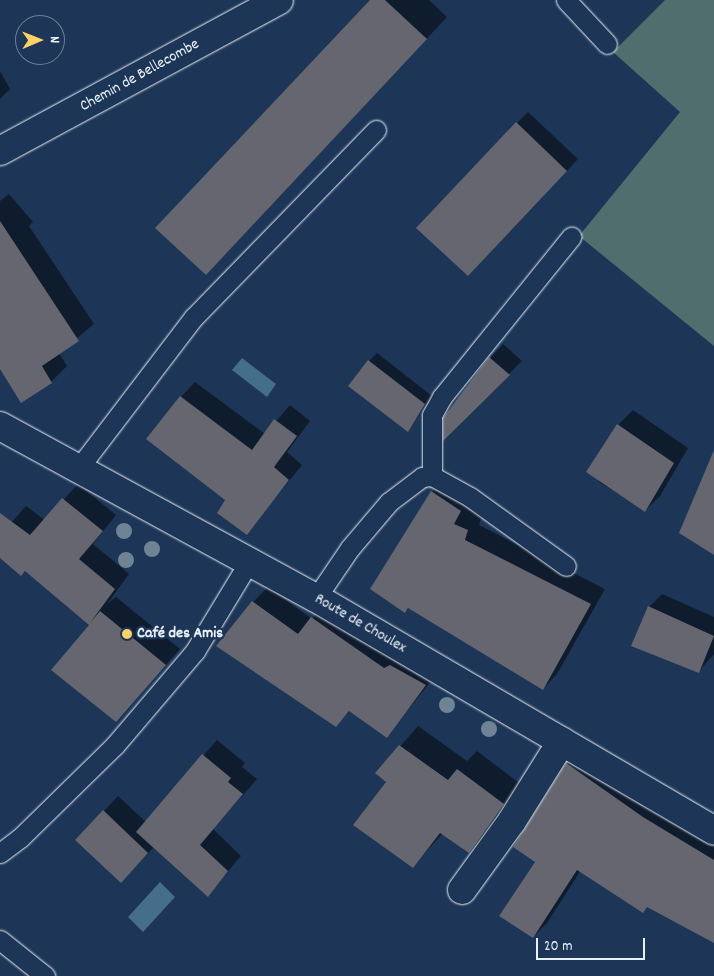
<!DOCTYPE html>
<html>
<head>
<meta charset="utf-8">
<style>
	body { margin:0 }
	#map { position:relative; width:714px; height:976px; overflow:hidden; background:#1d3557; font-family:Dekko,sans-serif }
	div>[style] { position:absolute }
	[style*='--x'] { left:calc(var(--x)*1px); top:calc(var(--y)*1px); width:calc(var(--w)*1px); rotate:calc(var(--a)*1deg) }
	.green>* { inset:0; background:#4f6e6d }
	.water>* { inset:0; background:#446e8a }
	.shadow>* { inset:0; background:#0007 }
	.building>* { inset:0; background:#65666f }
	.roads { filter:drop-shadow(0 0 1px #e8f1f8) drop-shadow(0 0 1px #e8f1f8) }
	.lane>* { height:19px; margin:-9.5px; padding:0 9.5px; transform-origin:9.5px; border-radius:9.5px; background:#1d3557 }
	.street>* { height:28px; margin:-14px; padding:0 14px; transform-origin:14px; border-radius:14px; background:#1d3557 }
	.trees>* { width:16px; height:16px; margin:-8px; border-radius:50%; background:#6f8395 }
	.dots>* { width:14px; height:14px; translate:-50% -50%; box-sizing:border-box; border:2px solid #1d3557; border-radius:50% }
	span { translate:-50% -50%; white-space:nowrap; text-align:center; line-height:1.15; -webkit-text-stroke:4.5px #1d3557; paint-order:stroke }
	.street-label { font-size:16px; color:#e8f1f8 }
	.poi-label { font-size:16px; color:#e8f1f8; font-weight:700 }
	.left { translate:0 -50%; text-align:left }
	.north { position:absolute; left:15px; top:15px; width:50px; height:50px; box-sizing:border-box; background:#1d3557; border:1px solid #6e8097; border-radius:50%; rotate:89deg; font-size:14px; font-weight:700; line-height:20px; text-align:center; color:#e8f1f8 }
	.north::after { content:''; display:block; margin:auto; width:18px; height:22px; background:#ffd166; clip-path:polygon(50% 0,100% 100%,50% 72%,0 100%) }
	.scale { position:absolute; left:536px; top:938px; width:109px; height:22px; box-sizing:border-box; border:2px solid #e8f1f8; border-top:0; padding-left:6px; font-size:15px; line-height:18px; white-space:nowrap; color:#e8f1f8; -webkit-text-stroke:4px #1d3557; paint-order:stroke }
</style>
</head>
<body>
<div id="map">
	<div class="green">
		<div style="clip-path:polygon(665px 0,714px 0,714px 346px,579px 236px,680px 112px,613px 52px)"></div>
	</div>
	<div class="water">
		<div style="clip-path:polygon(242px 358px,276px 384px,267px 397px,232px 370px)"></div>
		<div style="clip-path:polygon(160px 882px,175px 897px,143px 932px,128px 917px)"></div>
	</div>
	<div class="shadow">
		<div style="clip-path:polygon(371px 0,429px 0,447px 17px,227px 252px)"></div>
		<div style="clip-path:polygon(0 71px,10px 89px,0 99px)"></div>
		<div style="clip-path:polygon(528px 112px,578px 159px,479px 263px,517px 123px)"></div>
		<div style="clip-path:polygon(9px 194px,33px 222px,29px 226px,94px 324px,59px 353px,67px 366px,51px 382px,0 368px,0 201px)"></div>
		<div style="clip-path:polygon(503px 344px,522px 361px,444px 438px,490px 358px)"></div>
		<div style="clip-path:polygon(377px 353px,432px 396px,408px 431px,369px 361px)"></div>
		<div style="clip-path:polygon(195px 382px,265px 434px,290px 405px,310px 421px,287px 452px,302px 465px,247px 533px,226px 499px,181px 397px)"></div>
		<div style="clip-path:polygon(633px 410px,688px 448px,660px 496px,645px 511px,598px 481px,618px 425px)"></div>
		<div style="clip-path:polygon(447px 477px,475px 496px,468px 509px,482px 516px,479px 525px,605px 589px,557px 674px,543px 689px,409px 608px,405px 612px,432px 492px)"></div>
		<div style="clip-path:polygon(78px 484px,116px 515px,93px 544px,129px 574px,107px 604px,116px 597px,180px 649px,116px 720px,90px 625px,25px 570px,0 557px,0 535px,26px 506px,45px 520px)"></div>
		<div style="clip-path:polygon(268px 587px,312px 619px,327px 603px,440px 670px,387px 736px,350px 711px,336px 725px,253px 602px)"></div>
		<div style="clip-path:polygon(662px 594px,714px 617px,714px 654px,699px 671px,649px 607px)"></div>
		<div style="clip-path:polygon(418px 726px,467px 761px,477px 751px,522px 785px,488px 833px,469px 852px,443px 833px,413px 866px,388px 782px,377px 773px)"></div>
		<div style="clip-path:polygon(217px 740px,245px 763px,242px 767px,257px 779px,213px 829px,241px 856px,208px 895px,154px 847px,136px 866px,104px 811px,118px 796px,146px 822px)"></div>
		<div style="clip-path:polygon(581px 751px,714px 838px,714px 941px,581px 870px,547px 923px,533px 937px,537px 862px,567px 764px)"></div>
	</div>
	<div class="building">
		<div style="clip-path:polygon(370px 0,385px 0,427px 39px,206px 275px,155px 228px)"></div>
		<div style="clip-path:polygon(516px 122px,567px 171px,468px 276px,416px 228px)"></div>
		<div style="clip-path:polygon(0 221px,79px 341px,42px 366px,52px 383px,21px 403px,0 369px)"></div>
		<div style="clip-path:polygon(489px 357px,510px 375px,443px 441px,443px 418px)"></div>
		<div style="clip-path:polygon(368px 360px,425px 404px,408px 432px,348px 386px)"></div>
		<div style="clip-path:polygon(180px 396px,252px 450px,274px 419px,297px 436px,274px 467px,289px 480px,247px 535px,217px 513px,225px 500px,146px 439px)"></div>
		<div style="clip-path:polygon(617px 424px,674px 463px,645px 512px,586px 472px)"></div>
		<div style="clip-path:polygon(714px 450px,714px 555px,679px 533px)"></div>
		<div style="clip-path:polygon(431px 491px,461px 511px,454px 524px,468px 530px,465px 540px,591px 604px,543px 690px,408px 608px,405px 613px,370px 589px)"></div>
		<div style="clip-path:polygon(62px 498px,103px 531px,79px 559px,115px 589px,90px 623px,100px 611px,166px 665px,116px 722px,51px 670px,89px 625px,25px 571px,21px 576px,0 558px,0 513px,30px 535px)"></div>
		<div style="clip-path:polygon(252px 601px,298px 634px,311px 617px,384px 668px,390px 665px,426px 685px,387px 738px,349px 711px,336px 727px,216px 646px)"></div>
		<div style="clip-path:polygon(648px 606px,714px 636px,699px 673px,631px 646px)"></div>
		<div style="clip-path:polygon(399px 745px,448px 780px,457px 769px,504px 804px,469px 853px,440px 833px,413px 868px,353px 825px,386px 782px,375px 773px)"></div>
		<div style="clip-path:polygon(202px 754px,231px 778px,228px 782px,243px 794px,200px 845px,228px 871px,208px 897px,136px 832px)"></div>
		<div style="clip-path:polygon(566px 763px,643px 817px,714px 860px,714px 943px,647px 907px,643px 913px,577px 870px,533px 938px,499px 916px,535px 862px,513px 847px)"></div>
		<div style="clip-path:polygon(103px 810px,148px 853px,121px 883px,75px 840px)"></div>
	</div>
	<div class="roads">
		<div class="lane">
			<div style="--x:566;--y:0;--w:60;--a:47"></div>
			<div style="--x:78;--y:469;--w:191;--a:-52.7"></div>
			<div style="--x:194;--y:317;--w:261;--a:-45.8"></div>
			<div style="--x:432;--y:476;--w:61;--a:-90"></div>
			<div style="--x:432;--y:415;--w:21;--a:-61"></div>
			<div style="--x:442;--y:397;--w:206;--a:-51.1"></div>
			<div style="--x:316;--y:598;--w:60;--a:-55.8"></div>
			<div style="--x:350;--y:548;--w:60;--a:-49.7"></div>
			<div style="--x:389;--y:502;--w:41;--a:-37.1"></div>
			<div style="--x:422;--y:477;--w:10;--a:-6"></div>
			<div style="--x:432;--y:476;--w:43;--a:28.9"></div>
			<div style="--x:470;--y:497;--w:118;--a:35.7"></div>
			<div style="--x:0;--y:853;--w:25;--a:-37"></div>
			<div style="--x:20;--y:838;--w:133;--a:-44.4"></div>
			<div style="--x:115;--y:745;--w:123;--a:-49.6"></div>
			<div style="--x:195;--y:651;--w:104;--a:-58.8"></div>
			<div style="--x:0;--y:940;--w:58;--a:38.7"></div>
		</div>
		<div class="street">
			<div style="--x:0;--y:151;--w:317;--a:-28.4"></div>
			<div style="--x:0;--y:426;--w:360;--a:28.6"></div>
			<div style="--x:316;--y:598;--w:461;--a:30.3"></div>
			<div style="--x:462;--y:890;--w:85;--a:-54.1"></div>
			<div style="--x:512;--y:821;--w:94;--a:-58"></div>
		</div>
	</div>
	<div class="trees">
		<div style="left:124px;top:531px"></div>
		<div style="left:152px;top:549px"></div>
		<div style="left:126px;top:560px"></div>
		<div style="left:447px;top:705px"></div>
		<div style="left:489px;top:729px"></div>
	</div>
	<div class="dots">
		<div style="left:127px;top:634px;background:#ffd166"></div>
	</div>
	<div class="street-label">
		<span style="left:140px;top:76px;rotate:-29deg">Chemin de Bellecombe</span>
		<span style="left:360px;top:624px;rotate:30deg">Route de Choulex</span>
	</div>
	<div class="poi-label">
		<span class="left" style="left:137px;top:634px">Café des Amis</span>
	</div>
	<div class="north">N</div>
	<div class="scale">20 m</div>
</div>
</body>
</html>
